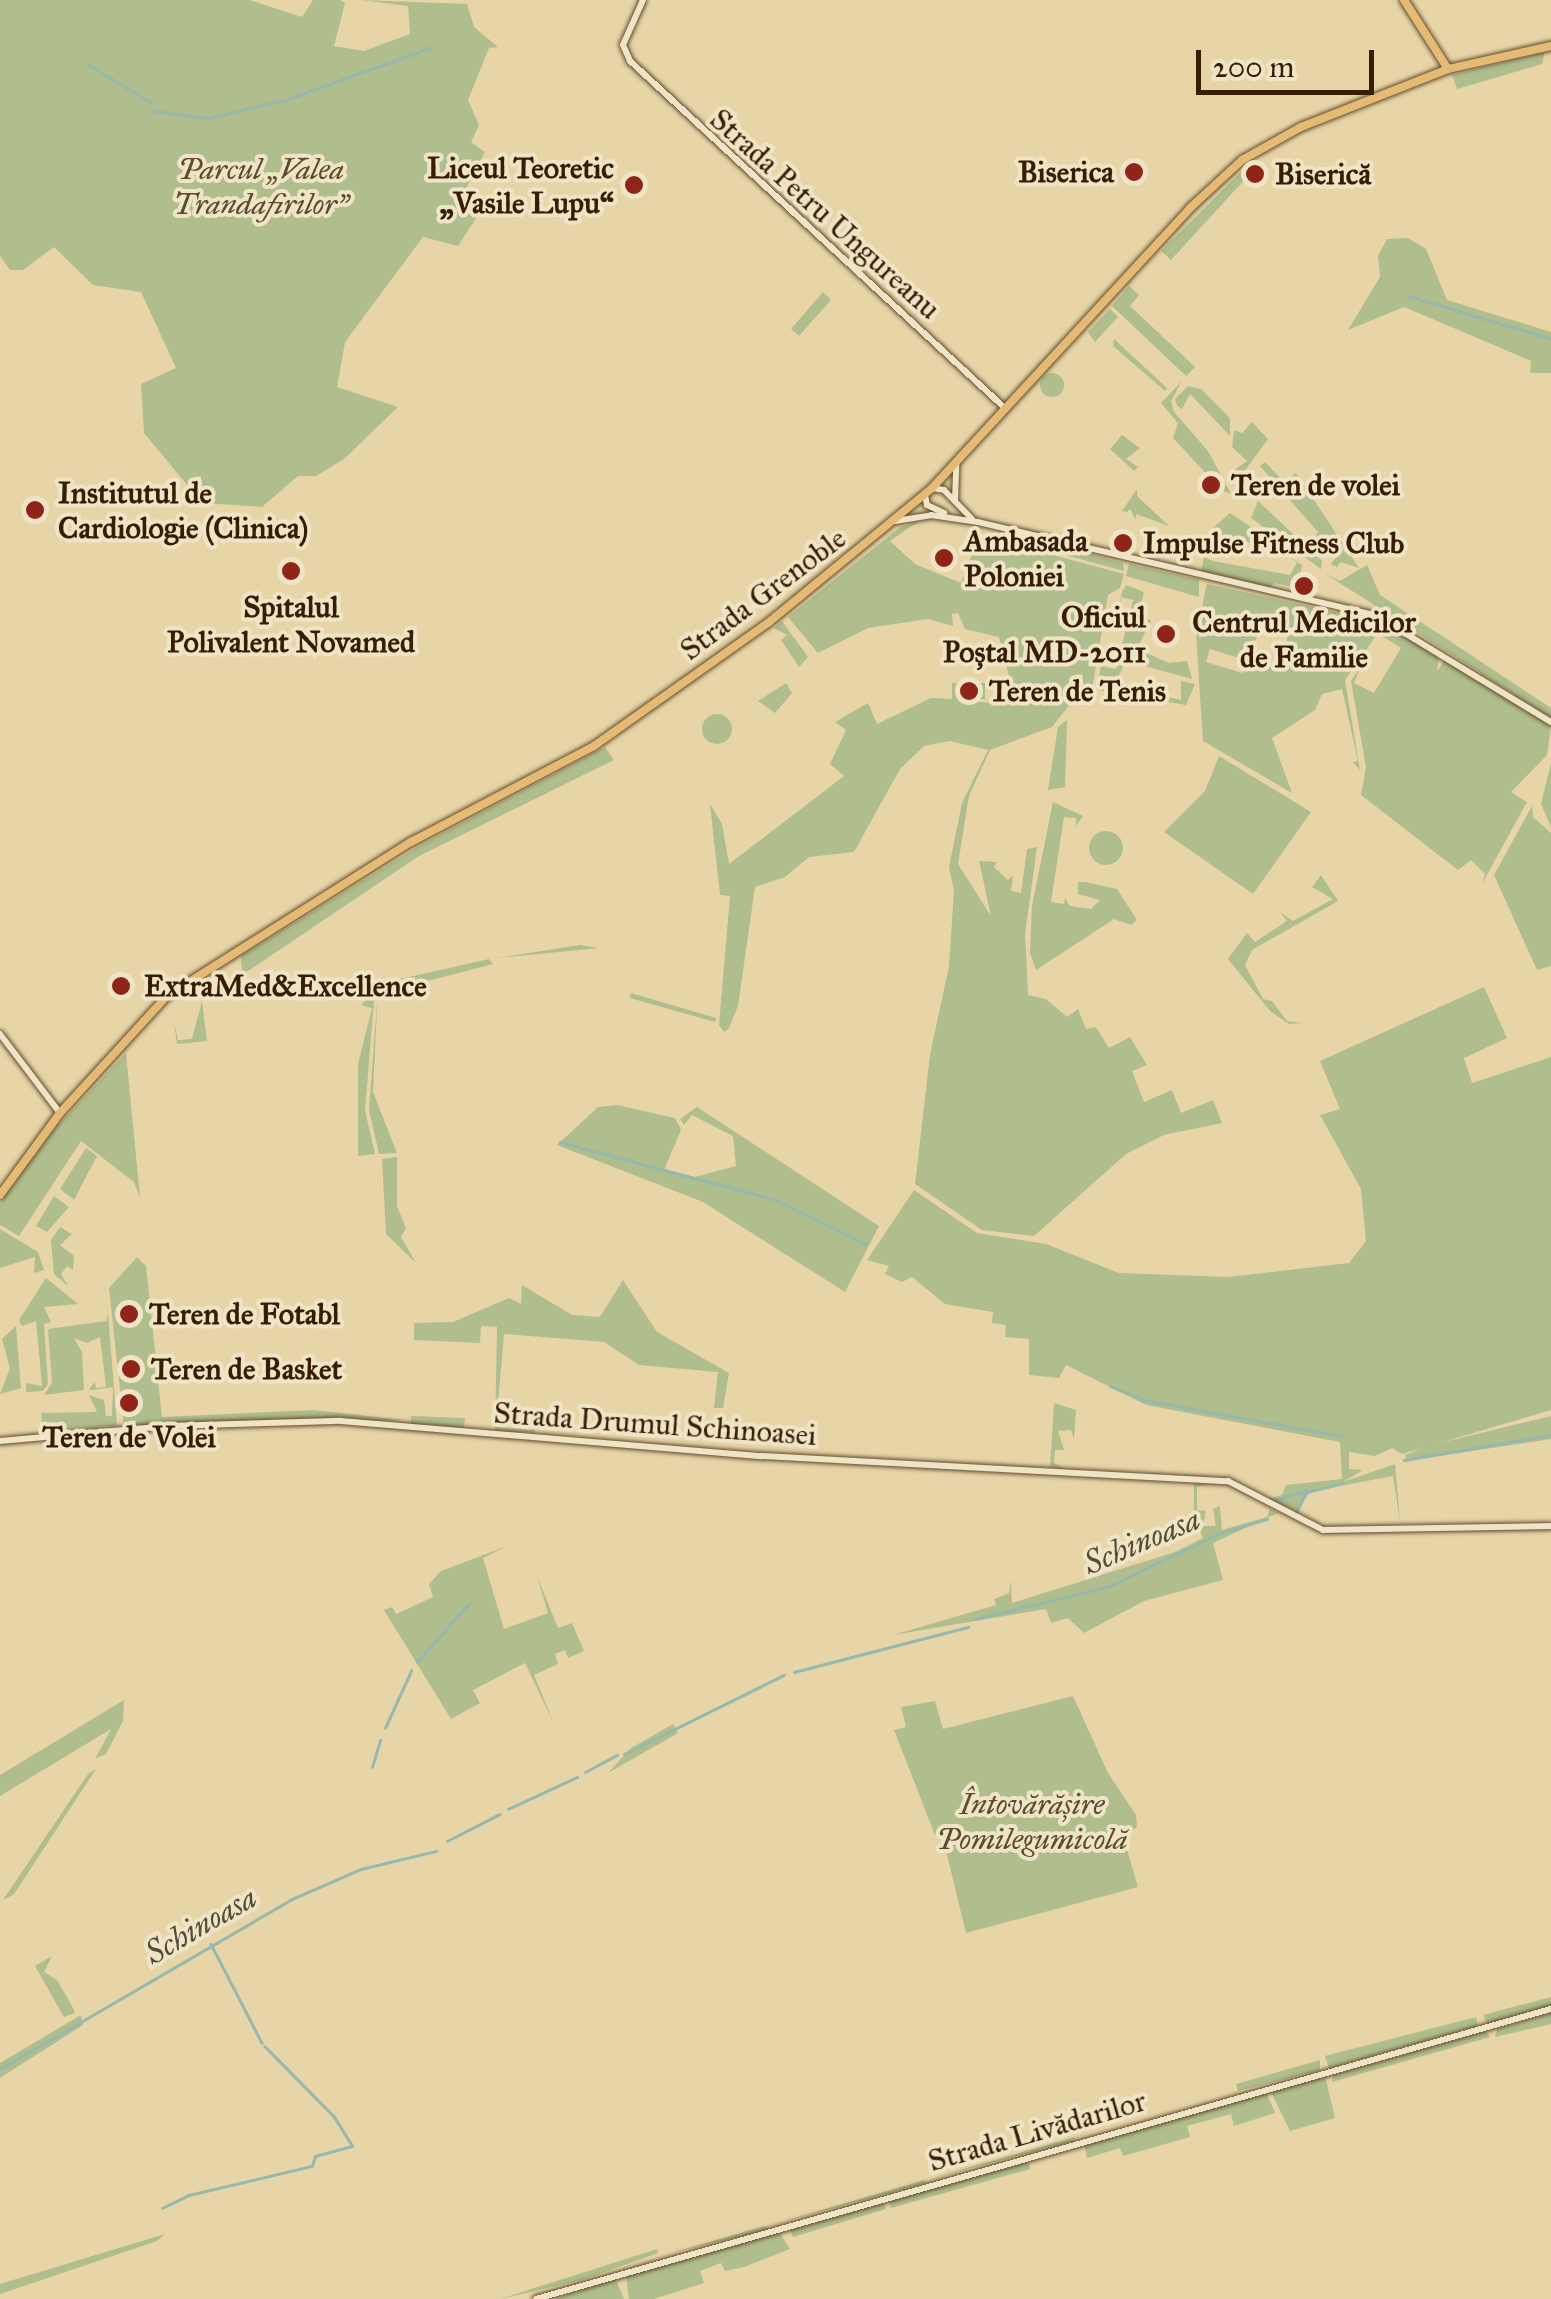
<!DOCTYPE html>
<html>
<head>
<meta charset="utf-8">
<style>
	body { margin:0 }
	#map { position:relative; width:1551px; height:2299px; overflow:hidden; background:#e7d5a8; font-family:"IM FELL Great Primer",serif }
	div>[style] { position:absolute }
	[style*='--x'] { left:calc(var(--x)*1px); top:calc(var(--y)*1px); width:calc(var(--w)*1px); rotate:calc(var(--a)*1deg) }
	.green>* { inset:0; background:#afbe8c }
	.round { border-radius:50% }
	.stream>* { height:2.5px; margin:-1.25px; padding:0 1.25px; transform-origin:1.25px; border-radius:1.25px; background:#97b8ad }
	.roads { filter:drop-shadow(0 0 2px #634b2b) drop-shadow(0 0 2px #634b2b) }
	.tertiary>* { height:6px; margin:-3px; padding:0 3px; transform-origin:3px; border-radius:3px; background:#efe4c6 }
	.secondary>* { height:6px; margin:-3px; padding:0 3px; transform-origin:3px; border-radius:3px; background:#efe4c6 }
	.primary>* { height:8px; margin:-4px; padding:0 4px; transform-origin:4px; border-radius:4px; background:#e4ba74 }
	.trunk>* { height:8px; margin:-4px; padding:0 4px; transform-origin:4px; border-radius:4px; background:#e4ba74 }
	.dots>* { width:28px; height:28px; translate:-50% -50%; box-sizing:border-box; border:5px solid #efe4c6; border-radius:50% }
	span { translate:-50% -50%; white-space:nowrap; text-align:center; line-height:1.15; -webkit-text-stroke:8px #efe4c6; paint-order:stroke }
	.poi-label { font-size:30px; color:#371d01; font-weight:700 }
	.right { translate:-100% -50%; text-align:right }
	.left { translate:0 -50%; text-align:left }
	.park-label { font-size:30px; color:#5b4d2b; font-style:italic }
	.street-label { font-size:30px; color:#371d01 }
	.water-label { font-size:32px; color:#544c35; font-style:italic }
	.scale { position:absolute; left:1196px; top:50px; width:178px; height:45px; box-sizing:border-box; border:5px solid #371d01; border-top:0; padding-left:12px; font-size:30px; line-height:35px; white-space:nowrap; color:#371d01; -webkit-text-stroke:8px #efe4c6; paint-order:stroke }
</style>
</head>
<body>
<div id="map">
	<div class="green">
		<div style="clip-path:polygon(0 0,249px 0,302px 17px,313px 0,340px 0,345px 3px,334px 46px,364px 51px,410px 34px,408px 6px,361px 0,467px 4px,474px 27px,498px 47px,489px 48px,468px 100px,479px 125px,471px 142px,485px 152px,460px 200px,480px 212px,458px 246px,423px 237px,345px 342px,337px 387px,398px 407px,344px 459px,316px 476px,298px 476px,262px 507px,202px 503px,144px 433px,141px 384px,176px 368px,141px 292px,93px 285px,54px 247px,23px 270px,10px 270px,0 256px)"></div>
		<div style="clip-path:polygon(1545px 52px,1542px 64px,1457px 89px,1452px 75px)"></div>
		<div style="clip-path:polygon(1243px 170px,1247px 177px,1171px 260px,1161px 251px)"></div>
		<div style="clip-path:polygon(1408px 238px,1426px 249px,1447px 300px,1551px 332px,1551px 373px,1530px 373px,1531px 361px,1404px 307px,1348px 330px,1380px 277px,1378px 256px,1387px 239px)"></div>
		<div style="clip-path:polygon(1129px 286px,1139px 295px,1130px 306px,1195px 367px,1186px 376px,1112px 306px)"></div>
		<div style="clip-path:polygon(823px 292px,831px 300px,799px 336px,791px 329px)"></div>
		<div style="clip-path:polygon(1110px 309px,1118px 317px,1095px 342px,1088px 332px)"></div>
		<div style="clip-path:polygon(1114px 339px,1167px 388px,1165px 391px,1113px 346px)"></div>
		<div class="round" style="left:1040px;top:373px;width:24px;height:24px"></div>
		<div style="clip-path:polygon(1182px 381px,1171px 401px,1174px 412px,1208px 451px,1231px 494px,1205px 483px,1213px 481px,1173px 438px,1178px 423px,1161px 403px)"></div>
		<div style="clip-path:polygon(1188px 386px,1201px 389px,1230px 418px,1230px 436px,1190px 394px,1182px 409px,1177px 406px,1175px 399px)"></div>
		<div style="clip-path:polygon(1252px 422px,1268px 439px,1241px 476px,1233px 471px,1247px 461px,1232px 447px,1234px 430px,1242px 433px)"></div>
		<div style="clip-path:polygon(1122px 435px,1140px 448px,1126px 459px,1138px 467px,1134px 471px,1110px 449px)"></div>
		<div style="clip-path:polygon(1265px 462px,1284px 482px,1296px 473px,1359px 568px,1341px 562px,1337px 567px,1331px 564px,1337px 556px,1327px 545px,1318px 554px,1303px 540px,1312px 544px,1318px 532px,1260px 466px)"></div>
		<div style="clip-path:polygon(1137px 489px,1137px 496px,1169px 526px,1136px 514px,1136px 520px,1130px 509px,1127px 512px,1122px 511px)"></div>
		<div style="clip-path:polygon(1258px 501px,1322px 561px,1321px 569px,1251px 518px)"></div>
		<div style="clip-path:polygon(1230px 513px,1279px 546px,1279px 549px,1217px 535px,1214px 527px)"></div>
		<div style="clip-path:polygon(919px 521px,890px 541px,915px 564px,961px 583px,979px 535px,1124px 574px,1120px 588px,1108px 595px,1092px 689px,1078px 694px,1052px 727px,990px 750px,969px 796px,958px 864px,991px 916px,979px 861px,997px 862px,994px 867px,1008px 880px,1013px 875px,1011px 891px,1021px 893px,1027px 849px,1037px 847px,1025px 934px,1028px 995px,1046px 999px,1067px 1017px,1078px 1009px,1086px 1029px,1096px 1027px,1109px 1048px,1130px 1037px,1147px 1065px,1132px 1071px,1144px 1102px,1172px 1090px,1181px 1113px,1213px 1100px,1222px 1123px,1164px 1135px,1126px 1154px,1034px 1236px,982px 1230px,915px 1184px,930px 1055px,949px 966px,954px 891px,949px 867px,962px 803px,988px 750px,950px 741px,924px 746px,900px 769px,854px 852px,809px 857px,785px 877px,755px 887px,738px 1006px,729px 1028px,724px 1032px,719px 1025px,730px 896px,720px 895px,710px 804px,722px 824px,729px 864px,844px 776px,830px 764px,846px 730px,835px 722px,868px 703px,877px 724px,931px 698px,952px 699px,952px 683px,985px 683px,985px 699px,965px 700px,1008px 705px,1011px 684px,999px 637px,965px 629px,958px 613px,952px 614px,953px 626px,928px 619px,868px 628px,818px 653px,788px 617px,899px 528px)"></div>
		<div style="clip-path:polygon(1208px 537px,1216px 540px,1206px 558px,1213px 561px,1290px 575px,1297px 563px,1291px 558px,1302px 565px,1297px 588px,1274px 583px,1269px 589px,1201px 571px)"></div>
		<div style="clip-path:polygon(1052px 544px,1123px 563px,1124px 571px,1050px 551px)"></div>
		<div style="clip-path:polygon(1129px 564px,1199px 580px,1199px 597px,1126px 576px)"></div>
		<div style="clip-path:polygon(1367px 565px,1380px 595px,1551px 708px,1551px 718px,1324px 573px,1340px 581px)"></div>
		<div style="clip-path:polygon(evenodd,1207px 584px,1385px 623px,1345px 680px,1360px 770px,1353px 762px,1358px 761px,1342px 689px,1322px 694px,1315px 710px,1272px 738px,1292px 793px,1203px 741px,1196px 634px,1207px 584px,1262px 616px,1289px 622px,1284px 665px,1275px 668px,1250px 662px,1262px 616px,1207px 584px,1210px 649px,1245px 660px,1243px 673px,1206px 662px,1210px 649px)"></div>
		<div style="clip-path:polygon(1126px 585px,1144px 592px,1138px 616px,1151px 620px,1137px 649px,1169px 663px,1187px 661px,1192px 679px,1126px 661px,1114px 685px,1181px 700px,1181px 681px,1195px 684px,1186px 705px,1097px 690px,1102px 658px,1105px 667px,1116px 669px,1133px 600px,1122px 597px,1119px 607px,1122px 592px)"></div>
		<div style="clip-path:polygon(782px 621px,808px 657px,799px 667px,781px 640px,787px 635px,774px 628px)"></div>
		<div style="clip-path:polygon(1393px 628px,1439px 656px,1437px 671px,1445px 660px,1551px 726px,1547px 755px,1511px 792px,1527px 802px,1482px 884px,1485px 874px,1471px 860px,1458px 870px,1361px 795px,1366px 767px,1351px 681px,1360px 668px,1354px 683px,1374px 693px,1401px 648px,1382px 636px)"></div>
		<div style="clip-path:polygon(786px 683px,792px 693px,775px 713px,758px 701px)"></div>
		<div class="round" style="left:702px;top:714px;width:30px;height:30px"></div>
		<div style="clip-path:polygon(1067px 720px,1065px 787px,1048px 790px,1058px 727px)"></div>
		<div style="clip-path:polygon(605px 747px,614px 760px,419px 856px,242px 975px,241px 956px,419px 846px)"></div>
		<div style="clip-path:polygon(1219px 756px,1311px 812px,1253px 894px,1164px 832px,1205px 791px)"></div>
		<div style="clip-path:polygon(1551px 763px,1551px 827px,1541px 804px)"></div>
		<div style="clip-path:polygon(1053px 802px,1083px 816px,1076px 826px,1076px 818px,1064px 817px,1051px 902px,1064px 904px,1065px 898px,1070px 906px,1091px 909px,1100px 900px,1078px 894px,1078px 882px,1085px 882px,1117px 889px,1137px 920px,1131px 925px,1114px 919px,1036px 970px,1030px 953px,1032px 906px)"></div>
		<div style="clip-path:polygon(1532px 806px,1533px 817px,1551px 833px,1551px 966px,1537px 970px,1494px 875px)"></div>
		<div class="round" style="left:1089px;top:831px;width:34px;height:34px"></div>
		<div style="clip-path:polygon(1321px 875px,1338px 901px,1252px 950px,1245px 965px,1263px 999px,1272px 1001px,1287px 1021px,1303px 1023px,1289px 1024px,1270px 1011px,1228px 959px,1247px 933px,1255px 942px,1287px 921px,1280px 912px,1293px 921px,1333px 899px,1312px 887px)"></div>
		<div style="clip-path:polygon(580px 945px,599px 948px,497px 958px)"></div>
		<div style="clip-path:polygon(489px 959px,493px 964px,393px 990px,382px 983px)"></div>
		<div style="clip-path:polygon(1484px 987px,1507px 1038px,1464px 1058px,1472px 1083px,1551px 1057px,1551px 1410px,1402px 1454px,1392px 1448px,1375px 1456px,1349px 1452px,1349px 1469px,1363px 1470px,1343px 1482px,1395px 1464px,1400px 1522px,1393px 1476px,1308px 1492px,1297px 1511px,1268px 1499px,1282px 1495px,1286px 1485px,1342px 1479px,1340px 1442px,1146px 1405px,1066px 1365px,1059px 1378px,1029px 1375px,1029px 1339px,1005px 1337px,1006px 1325px,992px 1323px,993px 1312px,945px 1304px,912px 1277px,902px 1282px,885px 1274px,889px 1266px,867px 1260px,914px 1190px,977px 1233px,1046px 1244px,1119px 1273px,1228px 1277px,1349px 1263px,1366px 1241px,1361px 1189px,1320px 1115px,1340px 1109px,1320px 1061px)"></div>
		<div style="clip-path:polygon(378px 988px,373px 1092px,397px 1153px,379px 1154px,369px 1110px)"></div>
		<div style="clip-path:polygon(375px 989px,365px 1110px,375px 1154px,358px 1156px,358px 1064px,372px 1008px,361px 1005px)"></div>
		<div style="clip-path:polygon(631px 993px,716px 1018px,715px 1022px,630px 998px)"></div>
		<div style="clip-path:polygon(202px 1001px,207px 1041px,177px 1044px,174px 1021px,178px 1040px,192px 1039px)"></div>
		<div style="clip-path:polygon(126px 1053px,140px 1197px,134px 1182px,81px 1141px,19px 1236px,0 1225px,0 1203px,57px 1126px)"></div>
		<div style="clip-path:polygon(617px 1105px,675px 1118px,681px 1130px,664px 1170px,695px 1177px,736px 1166px,733px 1136px,692px 1115px,684px 1125px,680px 1119px,697px 1107px,879px 1226px,845px 1292px,703px 1202px,557px 1145px,598px 1107px)"></div>
		<div style="clip-path:polygon(86px 1148px,97px 1156px,74px 1200px,60px 1189px)"></div>
		<div style="clip-path:polygon(397px 1157px,397px 1206px,406px 1228px,401px 1237px,416px 1263px,386px 1234px,382px 1159px)"></div>
		<div style="clip-path:polygon(54px 1196px,69px 1207px,47px 1232px,36px 1226px)"></div>
		<div style="clip-path:polygon(60px 1227px,72px 1234px,60px 1245px,74px 1256px,73px 1270px,67px 1266px,61px 1274px,68px 1286px,54px 1274px,51px 1240px)"></div>
		<div style="clip-path:polygon(0 1229px,38px 1252px,44px 1270px,34px 1273px,35px 1257px,0 1268px)"></div>
		<div style="clip-path:polygon(137px 1257px,146px 1266px,162px 1417px,314px 1410px,404px 1420px,124px 1427px,109px 1288px)"></div>
		<div style="clip-path:polygon(46px 1278px,78px 1304px,44px 1307px,51px 1322px,44px 1324px,48px 1384px,43px 1391px,26px 1392px,26px 1383px,42px 1386px,36px 1321px,22px 1326px,19px 1320px)"></div>
		<div style="clip-path:polygon(623px 1280px,657px 1332px,729px 1373px,723px 1408px,714px 1408px,718px 1372px,639px 1365px,604px 1342px,504px 1334px,496px 1427px,532px 1430px,533px 1423px,535px 1432px,496px 1432px,495px 1430px,497px 1327px,481px 1326px,480px 1343px,414px 1340px,414px 1323px,453px 1322px,509px 1298px,521px 1304px,522px 1285px,572px 1315px,600px 1317px)"></div>
		<div style="clip-path:polygon(108px 1314px,117px 1425px,43px 1435px,41px 1413px,97px 1412px,89px 1395px,104px 1400px,106px 1416px,112px 1416px,113px 1387px,92px 1390px,89px 1389px,95px 1382px,96px 1388px,106px 1387px,100px 1337px,87px 1343px,74px 1338px,82px 1352px,84px 1390px,44px 1395px,52px 1383px,48px 1329px,106px 1321px)"></div>
		<div style="clip-path:polygon(16px 1326px,21px 1388px,0 1394px,10px 1368px,2px 1339px)"></div>
		<div style="clip-path:polygon(1054px 1403px,1076px 1410px,1074px 1439px,1071px 1430px,1058px 1431px,1064px 1450px,1055px 1450px,1054px 1463px,1064px 1468px,1050px 1467px)"></div>
		<div style="clip-path:polygon(411px 1416px,465px 1418px,464px 1429px,411px 1424px)"></div>
		<div style="clip-path:polygon(1551px 1416px,1551px 1439px,1407px 1461px,1405px 1455px,1427px 1446px)"></div>
		<div style="clip-path:polygon(1194px 1483px,1210px 1484px,1197px 1487px,1197px 1510px,1206px 1511px,1203px 1526px,1216px 1526px,1213px 1509px,1220px 1506px,1222px 1530px,1267px 1517px,1270px 1509px,1278px 1513px,1213px 1543px,1223px 1580px,1144px 1601px,1084px 1633px,1068px 1618px,1051px 1623px,1046px 1609px,893px 1635px,996px 1605px,994px 1599px,1009px 1593px,1011px 1580px,1012px 1603px,1175px 1552px,1203px 1538px,1194px 1514px)"></div>
		<div style="clip-path:polygon(507px 1546px,483px 1558px,504px 1629px,548px 1613px,537px 1576px,558px 1628px,572px 1623px,584px 1651px,568px 1658px,565px 1650px,555px 1654px,558px 1664px,534px 1675px,554px 1724px,525px 1663px,473px 1690px,480px 1703px,451px 1719px,384px 1610px,392px 1607px,396px 1614px,433px 1597px,429px 1584px,441px 1571px)"></div>
		<div style="clip-path:polygon(1073px 1696px,1108px 1773px,1136px 1815px,1137px 1827px,1123px 1836px,1138px 1887px,966px 1933px,942px 1834px,935px 1835px,894px 1730px,906px 1727px,901px 1707px,935px 1701px,943px 1729px)"></div>
		<div style="clip-path:polygon(124px 1700px,123px 1721px,106px 1754px,95px 1759px,111px 1729px,0 1796px,0 1775px)"></div>
		<div style="clip-path:polygon(673px 1724px,678px 1733px,608px 1773px,631px 1748px)"></div>
		<div style="clip-path:polygon(96px 1769px,14px 1894px,3px 1900px,88px 1774px)"></div>
		<div style="clip-path:polygon(52px 1956px,44px 1972px,57px 1980px,72px 2006px,75px 2013px,64px 2017px,35px 1966px)"></div>
		<div style="clip-path:polygon(1551px 1997px,1551px 2006px,1488px 2024px,1483px 2015px)"></div>
		<div style="clip-path:polygon(1551px 2013px,1551px 2024px,1495px 2037px,1497px 2029px)"></div>
		<div style="clip-path:polygon(81px 2015px,83px 2025px,0 2078px,0 2063px)"></div>
		<div style="clip-path:polygon(1476px 2017px,1478px 2026px,1329px 2068px,1325px 2056px)"></div>
		<div style="clip-path:polygon(1486px 2031px,1490px 2037px,1332px 2082px,1333px 2075px)"></div>
		<div style="clip-path:polygon(1320px 2060px,1320px 2070px,1238px 2091px,1236px 2084px)"></div>
		<div style="clip-path:polygon(1325px 2076px,1335px 2118px,1290px 2131px,1270px 2090px)"></div>
		<div style="clip-path:polygon(1266px 2092px,1275px 2113px,1234px 2126px,1231px 2114px,1187px 2126px,1190px 2137px,1123px 2156px,1120px 2148px,1087px 2158px,1084px 2143px)"></div>
		<div style="clip-path:polygon(1074px 2137px,1075px 2141px,932px 2178px)"></div>
		<div style="clip-path:polygon(1028px 2161px,1030px 2169px,891px 2208px,889px 2200px)"></div>
		<div style="clip-path:polygon(924px 2180px,926px 2183px,774px 2224px)"></div>
		<div style="clip-path:polygon(883px 2202px,886px 2209px,793px 2237px,790px 2230px)"></div>
		<div style="clip-path:polygon(764px 2226px,770px 2229px,671px 2253px)"></div>
		<div style="clip-path:polygon(779px 2232px,790px 2249px,744px 2267px,725px 2271px,721px 2263px,700px 2271px,704px 2283px,654px 2299px,629px 2299px,626px 2275px)"></div>
		<div style="clip-path:polygon(165px 2234px,157px 2241px,0 2294px,0 2284px)"></div>
		<div style="clip-path:polygon(657px 2249px,658px 2253px,582px 2280px,500px 2299px)"></div>
		<div style="clip-path:polygon(615px 2278px,624px 2299px,556px 2299px)"></div>
	</div>
	<div class="stream">
		<div style="--x:89;--y:65;--w:74;--a:31.1"></div>
		<div style="--x:154;--y:111;--w:54;--a:7.4"></div>
		<div style="--x:208;--y:118;--w:79;--a:-13.2"></div>
		<div style="--x:285;--y:100;--w:156;--a:-19.8"></div>
		<div style="--x:1409;--y:296;--w:148;--a:16.8"></div>
		<div style="--x:560;--y:1142;--w:224;--a:15"></div>
		<div style="--x:776;--y:1200;--w:100;--a:26.1"></div>
		<div style="--x:1110;--y:1386;--w:37;--a:22"></div>
		<div style="--x:1144;--y:1400;--w:200;--a:10.4"></div>
		<div style="--x:1404;--y:1460;--w:149;--a:-9.7"></div>
		<div style="--x:1302;--y:1493;--w:42;--a:-13.7"></div>
		<div style="--x:1273;--y:1501;--w:35;--a:-18"></div>
		<div style="--x:1296;--y:1512;--w:24;--a:-62"></div>
		<div style="--x:975;--y:1619;--w:139;--a:-13.7"></div>
		<div style="--x:1110;--y:1586;--w:122;--a:-25.7"></div>
		<div style="--x:1220;--y:1533;--w:49;--a:-16.6"></div>
		<div style="--x:417;--y:1662;--w:80;--a:-48.5"></div>
		<div style="--x:794;--y:1672;--w:180;--a:-14.5"></div>
		<div style="--x:385;--y:1728;--w:63;--a:-65.5"></div>
		<div style="--x:624;--y:1754;--w:178;--a:-26.3"></div>
		<div style="--x:372;--y:1767;--w:28;--a:-73"></div>
		<div style="--x:585;--y:1772;--w:36;--a:-28"></div>
		<div style="--x:508;--y:1809;--w:76;--a:-24.9"></div>
		<div style="--x:447;--y:1841;--w:59;--a:-27"></div>
		<div style="--x:211;--y:1944;--w:111;--a:62.7"></div>
		<div style="--x:0;--y:2069;--w:336;--a:-30.2"></div>
		<div style="--x:290;--y:1900;--w:77;--a:-23.6"></div>
		<div style="--x:361;--y:1869;--w:77;--a:-13.5"></div>
		<div style="--x:162;--y:2208;--w:30;--a:-26"></div>
		<div style="--x:189;--y:2195;--w:126;--a:-13.3"></div>
		<div style="--x:312;--y:2166;--w:10;--a:-73"></div>
		<div style="--x:315;--y:2156;--w:38;--a:-15"></div>
		<div style="--x:352;--y:2146;--w:36;--a:-122"></div>
		<div style="--x:333;--y:2116;--w:97;--a:-134.6"></div>
	</div>
	<div class="roads">
		<div class="tertiary">
			<div style="--x:932;--y:488;--w:12;--a:9"></div>
			<div style="--x:944;--y:490;--w:40;--a:46"></div>
			<div style="--x:925;--y:495;--w:10;--a:79"></div>
			<div style="--x:927;--y:505;--w:19;--a:25"></div>
			<div style="--x:955;--y:501;--w:37;--a:-88"></div>
			<div style="--x:895;--y:521;--w:36;--a:-9"></div>
			<div style="--x:931;--y:515;--w:48;--a:8.5"></div>
			<div style="--x:978;--y:522;--w:408;--a:13.2"></div>
			<div style="--x:1375;--y:615;--w:206;--a:31.3"></div>
			<div style="--x:0;--y:1441;--w:169;--a:-5.1"></div>
			<div style="--x:168;--y:1426;--w:173;--a:-1.7"></div>
			<div style="--x:341;--y:1421;--w:422;--a:4.8"></div>
			<div style="--x:762;--y:1456;--w:467;--a:3.1"></div>
			<div style="--x:1228;--y:1481;--w:107;--a:27.3"></div>
			<div style="--x:1323;--y:1530;--w:228;--a:-1"></div>
			<div style="--x:536;--y:2299;--w:1056;--a:-15.95"></div>
		</div>
		<div class="secondary">
			<div style="--x:643;--y:0;--w:49;--a:114"></div>
			<div style="--x:623;--y:45;--w:17;--a:66"></div>
			<div style="--x:630;--y:61;--w:512;--a:42.79"></div>
			<div style="--x:0;--y:1034;--w:99;--a:52.8"></div>
		</div>
		<div class="primary">
			<div style="--x:0;--y:1195;--w:102;--a:-53.8"></div>
			<div style="--x:60;--y:1113;--w:159;--a:-47.6"></div>
			<div style="--x:167;--y:996;--w:289;--a:-32.3"></div>
			<div style="--x:411;--y:842;--w:207;--a:-27.7"></div>
			<div style="--x:594;--y:746;--w:214;--a:-35.3"></div>
			<div style="--x:769;--y:622;--w:211;--a:-39.4"></div>
			<div style="--x:932;--y:488;--w:381;--a:-47.3"></div>
			<div style="--x:1190;--y:208;--w:71;--a:-42.7"></div>
			<div style="--x:1242;--y:160;--w:68;--a:-29.2"></div>
			<div style="--x:1301;--y:127;--w:158;--a:-21.5"></div>
		</div>
		<div class="trunk">
			<div style="--x:1404;--y:0;--w:82;--a:57.5"></div>
			<div style="--x:1448;--y:69;--w:106;--a:-12.6"></div>
		</div>
	</div>
	<div class="dots">
		<div style="left:1134px;top:172px;background:#8f2418"></div>
		<div style="left:1255px;top:174px;background:#8f2418"></div>
		<div style="left:634px;top:185px;background:#8f2418"></div>
		<div style="left:1211px;top:485px;background:#8f2418"></div>
		<div style="left:35px;top:510px;background:#8f2418"></div>
		<div style="left:1123px;top:543px;background:#8f2418"></div>
		<div style="left:944px;top:558px;background:#8f2418"></div>
		<div style="left:291px;top:571px;background:#8f2418"></div>
		<div style="left:1304px;top:586px;background:#8f2418"></div>
		<div style="left:1166px;top:634px;background:#8f2418"></div>
		<div style="left:969px;top:691px;background:#8f2418"></div>
		<div style="left:121px;top:986px;background:#8f2418"></div>
		<div style="left:129px;top:1314px;background:#8f2418"></div>
		<div style="left:131px;top:1369px;background:#8f2418"></div>
		<div style="left:129px;top:1403px;background:#8f2418"></div>
	</div>
	<div class="poi-label">
		<span class="right" style="left:614px;top:185px">Liceul Teoretic<br>„Vasile Lupu“</span>
		<span class="right" style="left:1114px;top:172px">Biserica</span>
		<span class="left" style="left:1275px;top:174px">Biserică</span>
		<span class="left" style="left:1231px;top:485px">Teren de volei</span>
		<span class="left" style="left:58px;top:510px">Institutul de<br>Cardiologie (Clinica)</span>
		<span class="left" style="left:964px;top:558px">Ambasada<br>Poloniei</span>
		<span class="left" style="left:1143px;top:543px">Impulse Fitness Club</span>
		<span style="left:291px;top:624px">Spitalul<br>Polivalent Novamed</span>
		<span class="right" style="left:1146px;top:634px">Oficiul<br>Poștal MD-2011</span>
		<span style="left:1304px;top:639px">Centrul Medicilor<br>de Familie</span>
		<span class="left" style="left:989px;top:691px">Teren de Tenis</span>
		<span class="left" style="left:144px;top:986px">ExtraMed&amp;Excellence</span>
		<span class="left" style="left:149px;top:1314px">Teren de Fotabl</span>
		<span class="left" style="left:151px;top:1369px">Teren de Basket</span>
		<span style="left:129px;top:1437px">Teren de Volei</span>
	</div>
	<div class="park-label">
		<span style="left:261px;top:186px">Parcul „Valea<br>Trandafirilor”</span>
		<span style="left:1032px;top:1821px">Întovărășire<br>Pomilegumicolă</span>
	</div>
	<div class="street-label">
		<span style="left:825px;top:214px;rotate:42deg">Strada Petru Ungureanu</span>
		<span style="left:763px;top:594px;rotate:-37deg">Strada Grenoble</span>
		<span style="left:655px;top:1424px;rotate:4deg">Strada Drumul Schinoasei</span>
		<span style="left:1037px;top:2131px;rotate:-16deg">Strada Livădarilor</span>
	</div>
	<div class="water-label">
		<span style="left:1142px;top:1542px;rotate:-23deg">Schinoasa</span>
		<span style="left:201px;top:1926px;rotate:-30deg">Schinoasa</span>
	</div>
	<div class="scale">200 m</div>
</div>
</body>
</html>
